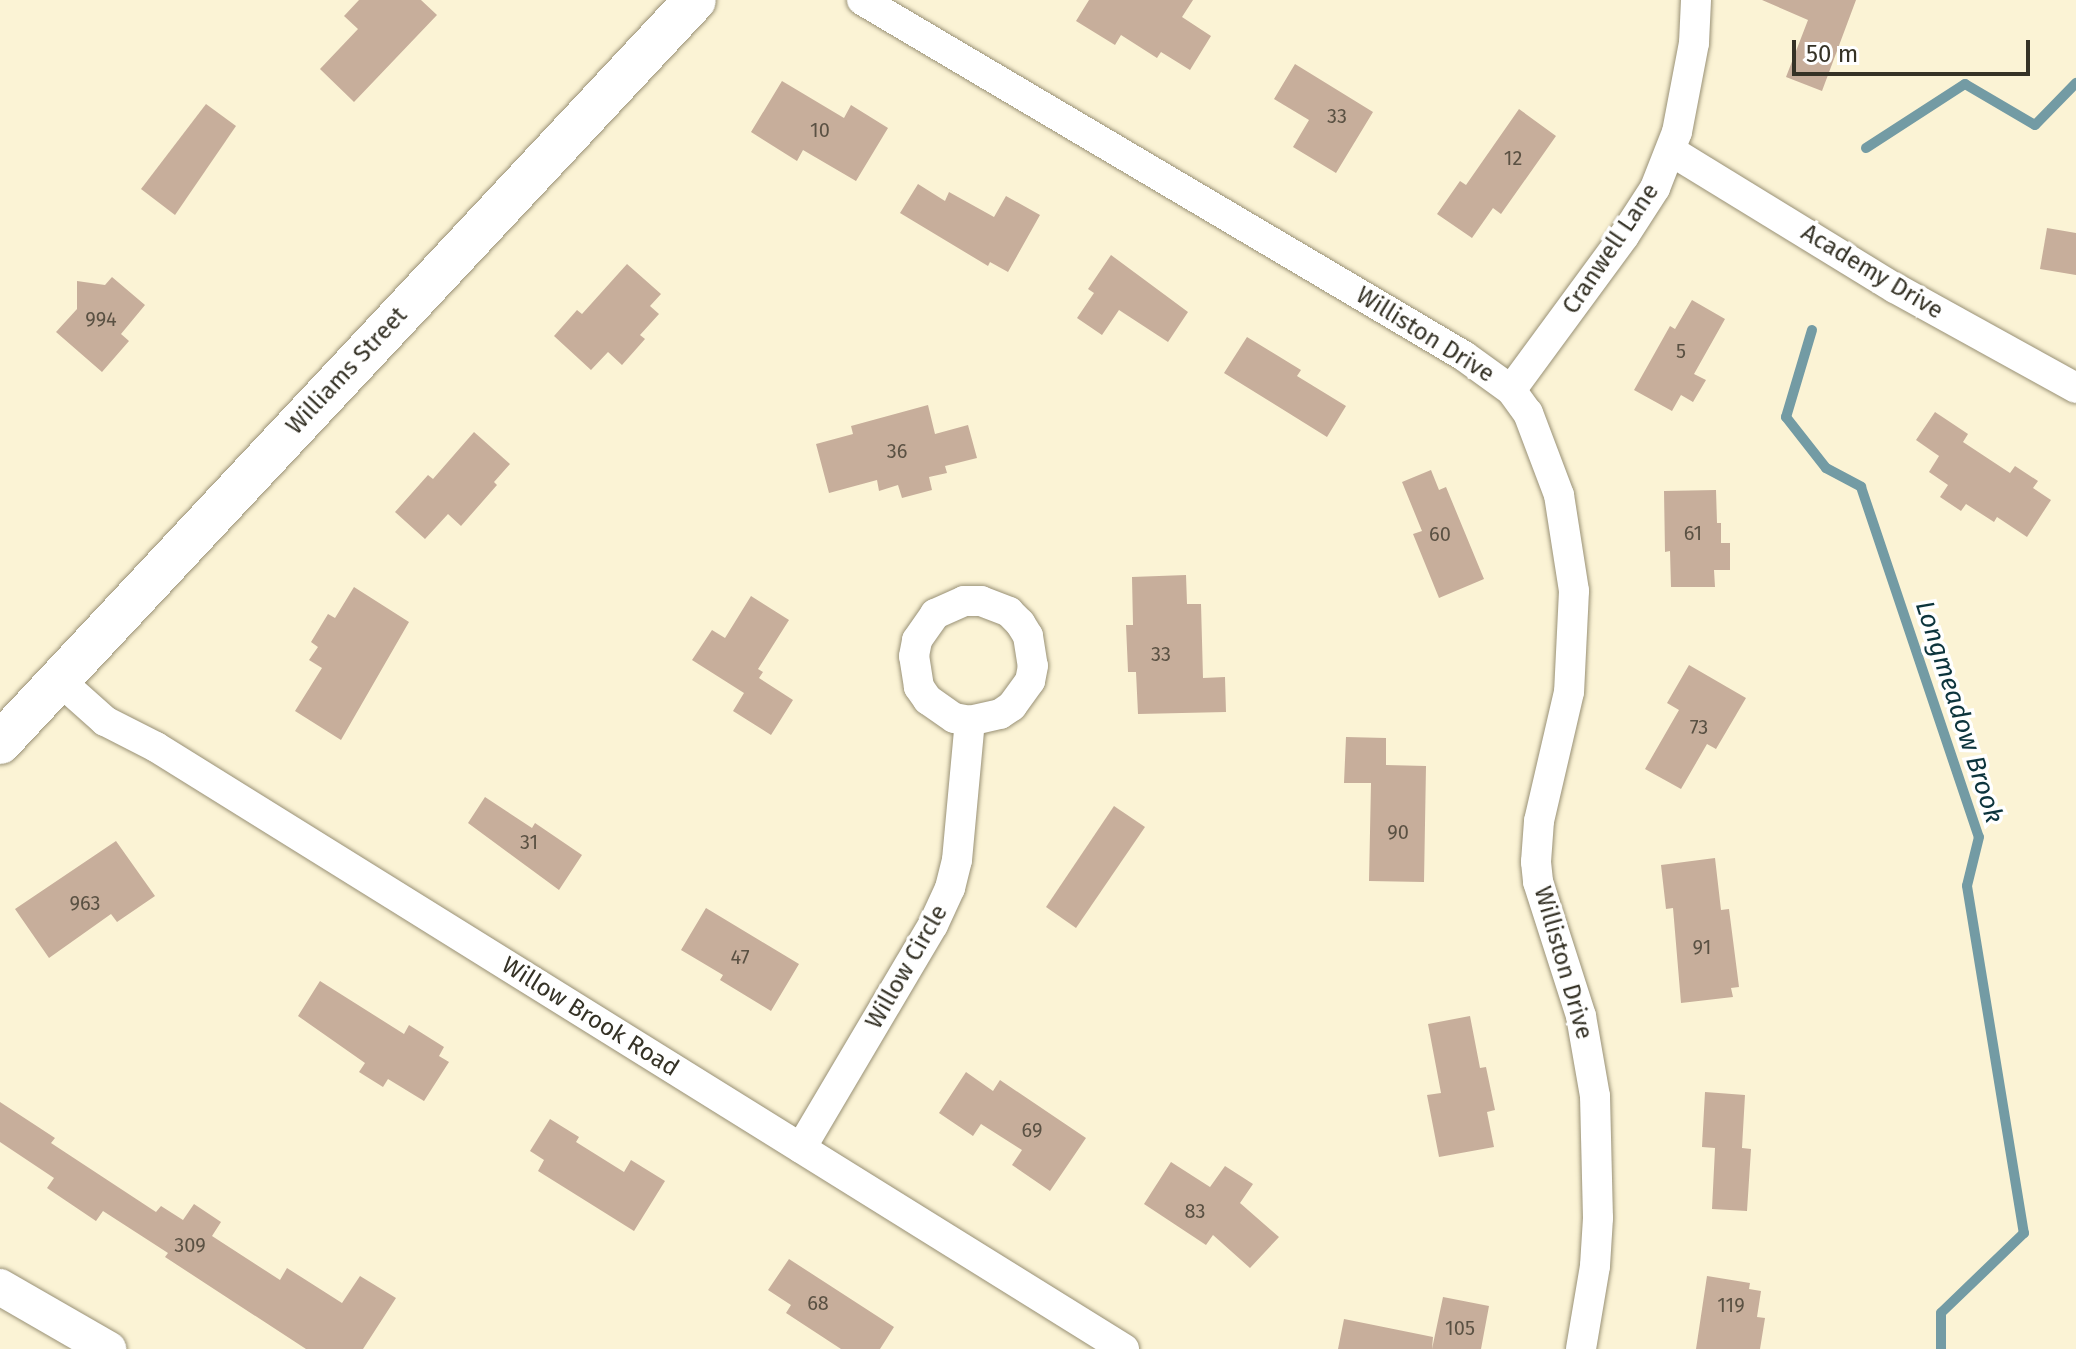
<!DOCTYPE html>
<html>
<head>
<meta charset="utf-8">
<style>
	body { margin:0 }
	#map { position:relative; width:2076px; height:1349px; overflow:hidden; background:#fbf3d5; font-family:"Fira Sans",sans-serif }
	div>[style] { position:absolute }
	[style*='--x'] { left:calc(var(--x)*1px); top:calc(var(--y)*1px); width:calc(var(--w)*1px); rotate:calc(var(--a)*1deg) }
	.stream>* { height:10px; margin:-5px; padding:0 5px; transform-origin:5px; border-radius:5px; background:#739ba4 }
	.building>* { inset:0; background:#c7ae9b }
	.roads { filter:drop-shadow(0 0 2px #999176) drop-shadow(0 0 2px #999176) }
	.minor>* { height:30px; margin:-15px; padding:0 15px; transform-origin:15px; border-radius:15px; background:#fff }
	.tertiary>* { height:36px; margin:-18px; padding:0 18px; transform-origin:18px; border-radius:18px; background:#fff }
	.secondary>* { height:42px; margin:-21px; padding:0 21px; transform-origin:21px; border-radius:21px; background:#fff }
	span { translate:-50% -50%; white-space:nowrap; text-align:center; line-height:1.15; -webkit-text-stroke:7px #fff; paint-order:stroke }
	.number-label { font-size:20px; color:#5a5143 }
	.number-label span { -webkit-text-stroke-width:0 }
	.street-label { font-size:24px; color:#353226 }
	.water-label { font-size:26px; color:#0c343c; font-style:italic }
	.scale { position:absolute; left:1792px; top:40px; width:238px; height:36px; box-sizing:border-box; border:4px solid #353226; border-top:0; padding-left:10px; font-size:24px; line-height:28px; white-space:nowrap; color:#353226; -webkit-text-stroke:6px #fff; paint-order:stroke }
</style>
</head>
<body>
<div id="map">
	<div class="stream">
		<div style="--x:1866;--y:148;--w:118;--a:-32.9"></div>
		<div style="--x:1965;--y:84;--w:81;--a:30.4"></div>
		<div style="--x:2035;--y:125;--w:59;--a:-45.7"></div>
		<div style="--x:1812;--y:330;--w:91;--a:106.6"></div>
		<div style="--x:1786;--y:417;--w:65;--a:51.9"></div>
		<div style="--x:1826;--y:468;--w:40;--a:28"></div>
		<div style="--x:1861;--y:487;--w:369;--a:71.4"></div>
		<div style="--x:1979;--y:837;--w:50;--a:103.8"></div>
		<div style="--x:1967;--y:886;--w:352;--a:80.7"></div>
		<div style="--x:2024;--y:1233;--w:115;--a:136.1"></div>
		<div style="--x:1941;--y:1313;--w:36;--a:90"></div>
	</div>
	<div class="building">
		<div style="clip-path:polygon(359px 0,421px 0,437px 15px,354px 102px,320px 69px,358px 29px,344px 16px)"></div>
		<div style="clip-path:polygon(1089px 0,1193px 0,1182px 17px,1211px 36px,1190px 70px,1161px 52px,1157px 58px,1121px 35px,1115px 45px,1076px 21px)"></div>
		<div style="clip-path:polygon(1762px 0,1856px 0,1822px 91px,1786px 77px,1808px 20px)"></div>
		<div style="clip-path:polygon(1295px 64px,1373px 112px,1336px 173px,1293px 147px,1309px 120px,1274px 99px)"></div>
		<div style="clip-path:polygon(782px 81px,844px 118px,851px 105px,888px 128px,856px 181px,803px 150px,797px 161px,751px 132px)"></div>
		<div style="clip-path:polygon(206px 104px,236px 126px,175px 215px,141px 189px)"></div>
		<div style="clip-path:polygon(1519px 109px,1556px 136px,1501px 214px,1493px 208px,1472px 238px,1437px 214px,1460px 181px,1466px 185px)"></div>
		<div style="clip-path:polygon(918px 184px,945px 201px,949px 192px,994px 217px,1006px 196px,1040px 215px,1008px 272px,990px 262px,988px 266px,900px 213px)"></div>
		<div style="clip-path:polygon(2047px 228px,2076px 233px,2076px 275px,2040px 269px)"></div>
		<div style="clip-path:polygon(1111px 255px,1188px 312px,1168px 342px,1119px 310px,1102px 335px,1077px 318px,1094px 293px,1088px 289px)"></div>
		<div style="clip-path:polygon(627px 264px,661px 294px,650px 306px,659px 314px,640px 335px,645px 339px,622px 365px,608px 352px,591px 370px,554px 336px,577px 310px,582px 314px)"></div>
		<div style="clip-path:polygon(112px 277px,145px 305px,121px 334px,129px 341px,102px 372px,56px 332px,77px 309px,77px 281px,105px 285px)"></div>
		<div style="clip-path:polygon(1692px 300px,1725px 319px,1694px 374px,1706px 380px,1693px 402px,1681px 395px,1672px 411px,1634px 390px,1670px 326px,1675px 329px)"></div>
		<div style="clip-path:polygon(1247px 337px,1301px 370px,1297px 376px,1346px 406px,1327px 437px,1224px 373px)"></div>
		<div style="clip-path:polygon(928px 405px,935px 434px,968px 425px,977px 458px,945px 466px,947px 473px,929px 477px,932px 490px,902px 498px,898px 485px,879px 491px,877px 480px,829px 493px,816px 444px,853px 434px,851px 426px)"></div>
		<div style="clip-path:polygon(1935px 412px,1968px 434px,1963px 442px,2010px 473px,2015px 466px,2038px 481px,2033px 488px,2051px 500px,2027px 537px,1997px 517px,1994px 522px,1966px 504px,1961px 511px,1940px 497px,1948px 485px,1929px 472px,1939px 456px,1916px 440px)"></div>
		<div style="clip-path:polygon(474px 432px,510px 464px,494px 482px,497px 485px,461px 526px,448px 514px,425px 539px,395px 512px,428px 475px,433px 479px)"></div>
		<div style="clip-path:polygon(1431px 470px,1439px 490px,1446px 487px,1484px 579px,1439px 598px,1413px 534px,1422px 531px,1402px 482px)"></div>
		<div style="clip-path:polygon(1716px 490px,1717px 523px,1721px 523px,1721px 543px,1730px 543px,1730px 570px,1714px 570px,1715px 587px,1671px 587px,1670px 551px,1665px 552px,1664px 491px)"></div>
		<div style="clip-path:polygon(1186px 575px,1187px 604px,1201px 604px,1203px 678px,1225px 677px,1226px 712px,1138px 714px,1136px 672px,1128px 672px,1126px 625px,1133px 625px,1132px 577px)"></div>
		<div style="clip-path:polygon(354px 587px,409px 622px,341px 740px,295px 711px,322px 668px,309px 660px,318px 647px,311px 642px,328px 614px,335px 618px)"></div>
		<div style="clip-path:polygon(751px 596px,789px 620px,758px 669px,763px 672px,759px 678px,793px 700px,771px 735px,733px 711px,744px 693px,692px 660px,712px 630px,725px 638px)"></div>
		<div style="clip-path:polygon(1689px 665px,1746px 698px,1716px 749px,1707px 744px,1681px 789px,1645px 769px,1679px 710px,1667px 703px)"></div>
		<div style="clip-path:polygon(1346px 737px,1386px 738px,1386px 765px,1426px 766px,1424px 882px,1369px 881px,1371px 783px,1344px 783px)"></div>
		<div style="clip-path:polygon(485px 797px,532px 828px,535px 823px,582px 855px,559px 890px,468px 823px)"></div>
		<div style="clip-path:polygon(1114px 806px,1145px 827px,1076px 928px,1046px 907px)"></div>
		<div style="clip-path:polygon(116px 841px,155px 896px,117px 922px,111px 914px,49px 958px,15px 909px)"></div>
		<div style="clip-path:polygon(1715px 858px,1721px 910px,1729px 909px,1739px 987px,1731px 988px,1733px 997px,1681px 1003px,1673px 908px,1666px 909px,1661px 865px)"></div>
		<div style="clip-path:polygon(706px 908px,799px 964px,771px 1011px,720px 980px,723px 975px,681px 950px)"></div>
		<div style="clip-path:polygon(320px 981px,404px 1034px,409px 1025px,444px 1047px,439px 1056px,449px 1062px,424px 1101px,388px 1079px,383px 1087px,359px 1072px,365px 1063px,298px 1016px)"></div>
		<div style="clip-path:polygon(1470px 1016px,1480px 1068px,1486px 1067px,1495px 1110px,1487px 1112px,1494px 1147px,1439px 1157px,1427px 1095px,1441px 1093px,1428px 1024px)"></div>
		<div style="clip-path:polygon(966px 1072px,993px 1091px,1000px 1080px,1086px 1138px,1050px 1191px,1012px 1165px,1022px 1150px,981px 1124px,973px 1136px,939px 1113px)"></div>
		<div style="clip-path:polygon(1705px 1092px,1745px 1095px,1742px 1148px,1751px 1149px,1747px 1211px,1712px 1209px,1715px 1148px,1702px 1147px)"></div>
		<div style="clip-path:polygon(0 1102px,55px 1138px,51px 1143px,156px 1212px,161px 1206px,183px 1220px,194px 1204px,221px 1222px,212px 1236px,280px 1280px,287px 1268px,342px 1303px,360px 1276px,396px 1298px,363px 1349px,306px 1349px,165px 1257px,168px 1253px,103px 1211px,96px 1221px,47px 1188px,54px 1178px,0 1142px)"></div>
		<div style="clip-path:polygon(550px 1119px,579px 1137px,576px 1142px,624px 1172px,631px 1160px,665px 1181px,634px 1231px,538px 1171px,544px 1160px,530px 1151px)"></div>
		<div style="clip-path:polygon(1171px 1162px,1210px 1187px,1225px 1166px,1253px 1184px,1240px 1203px,1279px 1237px,1250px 1268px,1213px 1235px,1206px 1245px,1144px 1204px)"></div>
		<div style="clip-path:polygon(789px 1259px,894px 1327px,880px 1349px,841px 1349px,786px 1313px,791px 1305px,768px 1290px)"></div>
		<div style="clip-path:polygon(1707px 1276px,1750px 1283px,1749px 1289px,1761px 1291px,1757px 1317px,1765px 1318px,1760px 1349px,1696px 1349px)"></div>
		<div style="clip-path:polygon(1443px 1297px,1489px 1306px,1481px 1349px,1338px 1349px,1344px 1319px,1433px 1337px,1432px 1349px)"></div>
	</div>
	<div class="roads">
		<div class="minor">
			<div style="--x:862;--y:0;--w:699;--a:30.6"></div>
			<div style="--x:1464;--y:356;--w:58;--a:35.9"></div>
			<div style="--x:1511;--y:390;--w:29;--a:54"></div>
			<div style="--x:1528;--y:413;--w:88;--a:69.3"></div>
			<div style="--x:1559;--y:495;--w:97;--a:81.1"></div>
			<div style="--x:1574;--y:591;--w:101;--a:92.8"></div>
			<div style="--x:1569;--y:692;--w:132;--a:103.1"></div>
			<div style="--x:1539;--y:821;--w:41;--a:94.2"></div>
			<div style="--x:1536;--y:862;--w:20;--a:84"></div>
			<div style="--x:1538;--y:882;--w:141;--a:72.2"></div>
			<div style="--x:1581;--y:1016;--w:81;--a:80.1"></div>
			<div style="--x:1595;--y:1096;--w:122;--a:88.6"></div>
			<div style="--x:1598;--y:1218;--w:48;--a:93.6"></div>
			<div style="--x:1595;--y:1266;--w:84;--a:99.6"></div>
			<div style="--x:1671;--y:151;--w:263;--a:31.5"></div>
			<div style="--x:1895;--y:288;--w:207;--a:28.9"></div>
			<div style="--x:1511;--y:390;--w:191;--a:-53.7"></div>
			<div style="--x:1624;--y:236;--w:57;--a:-57.1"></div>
			<div style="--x:1655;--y:188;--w:60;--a:-68.6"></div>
			<div style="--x:1677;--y:132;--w:91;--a:-79.2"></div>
			<div style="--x:1694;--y:43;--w:43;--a:-87.3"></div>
			<div style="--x:59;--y:680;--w:62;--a:41.7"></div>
			<div style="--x:105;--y:721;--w:57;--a:27"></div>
			<div style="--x:156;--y:747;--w:1140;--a:31.88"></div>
			<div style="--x:801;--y:1148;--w:259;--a:-59.4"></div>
			<div style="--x:933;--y:925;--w:41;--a:-65.3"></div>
			<div style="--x:950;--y:888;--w:29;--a:-76"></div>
			<div style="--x:957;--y:860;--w:140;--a:-84.7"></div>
			<div style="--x:970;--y:721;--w:16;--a:-169"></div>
			<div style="--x:954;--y:718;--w:32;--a:-145"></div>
			<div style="--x:928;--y:700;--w:16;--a:-125"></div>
			<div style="--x:919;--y:687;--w:31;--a:-99"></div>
			<div style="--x:914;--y:656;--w:16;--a:-79"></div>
			<div style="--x:917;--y:640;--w:32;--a:-55"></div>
			<div style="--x:935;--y:614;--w:32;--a:-24"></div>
			<div style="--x:964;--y:601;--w:17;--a:0"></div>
			<div style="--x:981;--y:601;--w:30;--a:21"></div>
			<div style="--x:1009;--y:612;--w:16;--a:45"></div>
			<div style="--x:1020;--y:623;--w:15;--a:58"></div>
			<div style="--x:1028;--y:636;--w:30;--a:81"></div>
			<div style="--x:1033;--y:666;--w:15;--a:101"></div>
			<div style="--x:1030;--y:681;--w:31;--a:126"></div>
			<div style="--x:1012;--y:706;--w:14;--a:146"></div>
			<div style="--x:1000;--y:714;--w:31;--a:167"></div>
		</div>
		<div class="tertiary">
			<div style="--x:0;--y:1287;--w:125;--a:29.9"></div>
		</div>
		<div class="secondary">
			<div style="--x:0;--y:743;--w:1017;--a:-46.91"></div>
		</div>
	</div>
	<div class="number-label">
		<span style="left:1337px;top:116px">33</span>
		<span style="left:820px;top:130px">10</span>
		<span style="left:1513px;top:158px">12</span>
		<span style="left:101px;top:319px">994</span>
		<span style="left:1681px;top:351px">5</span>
		<span style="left:897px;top:451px">36</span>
		<span style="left:1693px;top:533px">61</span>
		<span style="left:1440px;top:534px">60</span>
		<span style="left:1161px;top:654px">33</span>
		<span style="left:1699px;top:727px">73</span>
		<span style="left:1398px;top:832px">90</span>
		<span style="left:529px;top:842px">31</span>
		<span style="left:85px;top:903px">963</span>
		<span style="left:1702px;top:947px">91</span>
		<span style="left:740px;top:957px">47</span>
		<span style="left:1032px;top:1130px">69</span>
		<span style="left:1195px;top:1211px">83</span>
		<span style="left:190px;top:1245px">309</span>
		<span style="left:818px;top:1303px">68</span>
		<span style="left:1731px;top:1305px">119</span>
		<span style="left:1460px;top:1328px">105</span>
	</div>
	<div class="street-label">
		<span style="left:1611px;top:249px;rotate:-56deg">Cranwell Lane</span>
		<span style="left:1872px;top:272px;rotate:31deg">Academy Drive</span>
		<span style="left:1425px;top:335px;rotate:32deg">Williston Drive</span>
		<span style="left:347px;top:371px;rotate:-47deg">Williams Street</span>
		<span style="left:1563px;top:963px;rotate:74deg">Williston Drive</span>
		<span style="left:907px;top:967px;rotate:-60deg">Willow Circle</span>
		<span style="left:590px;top:1017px;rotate:32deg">Willow Brook Road</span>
	</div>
	<div class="water-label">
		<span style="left:1959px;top:712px;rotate:72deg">Longmeadow Brook</span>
	</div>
	<div class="scale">50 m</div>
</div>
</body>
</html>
